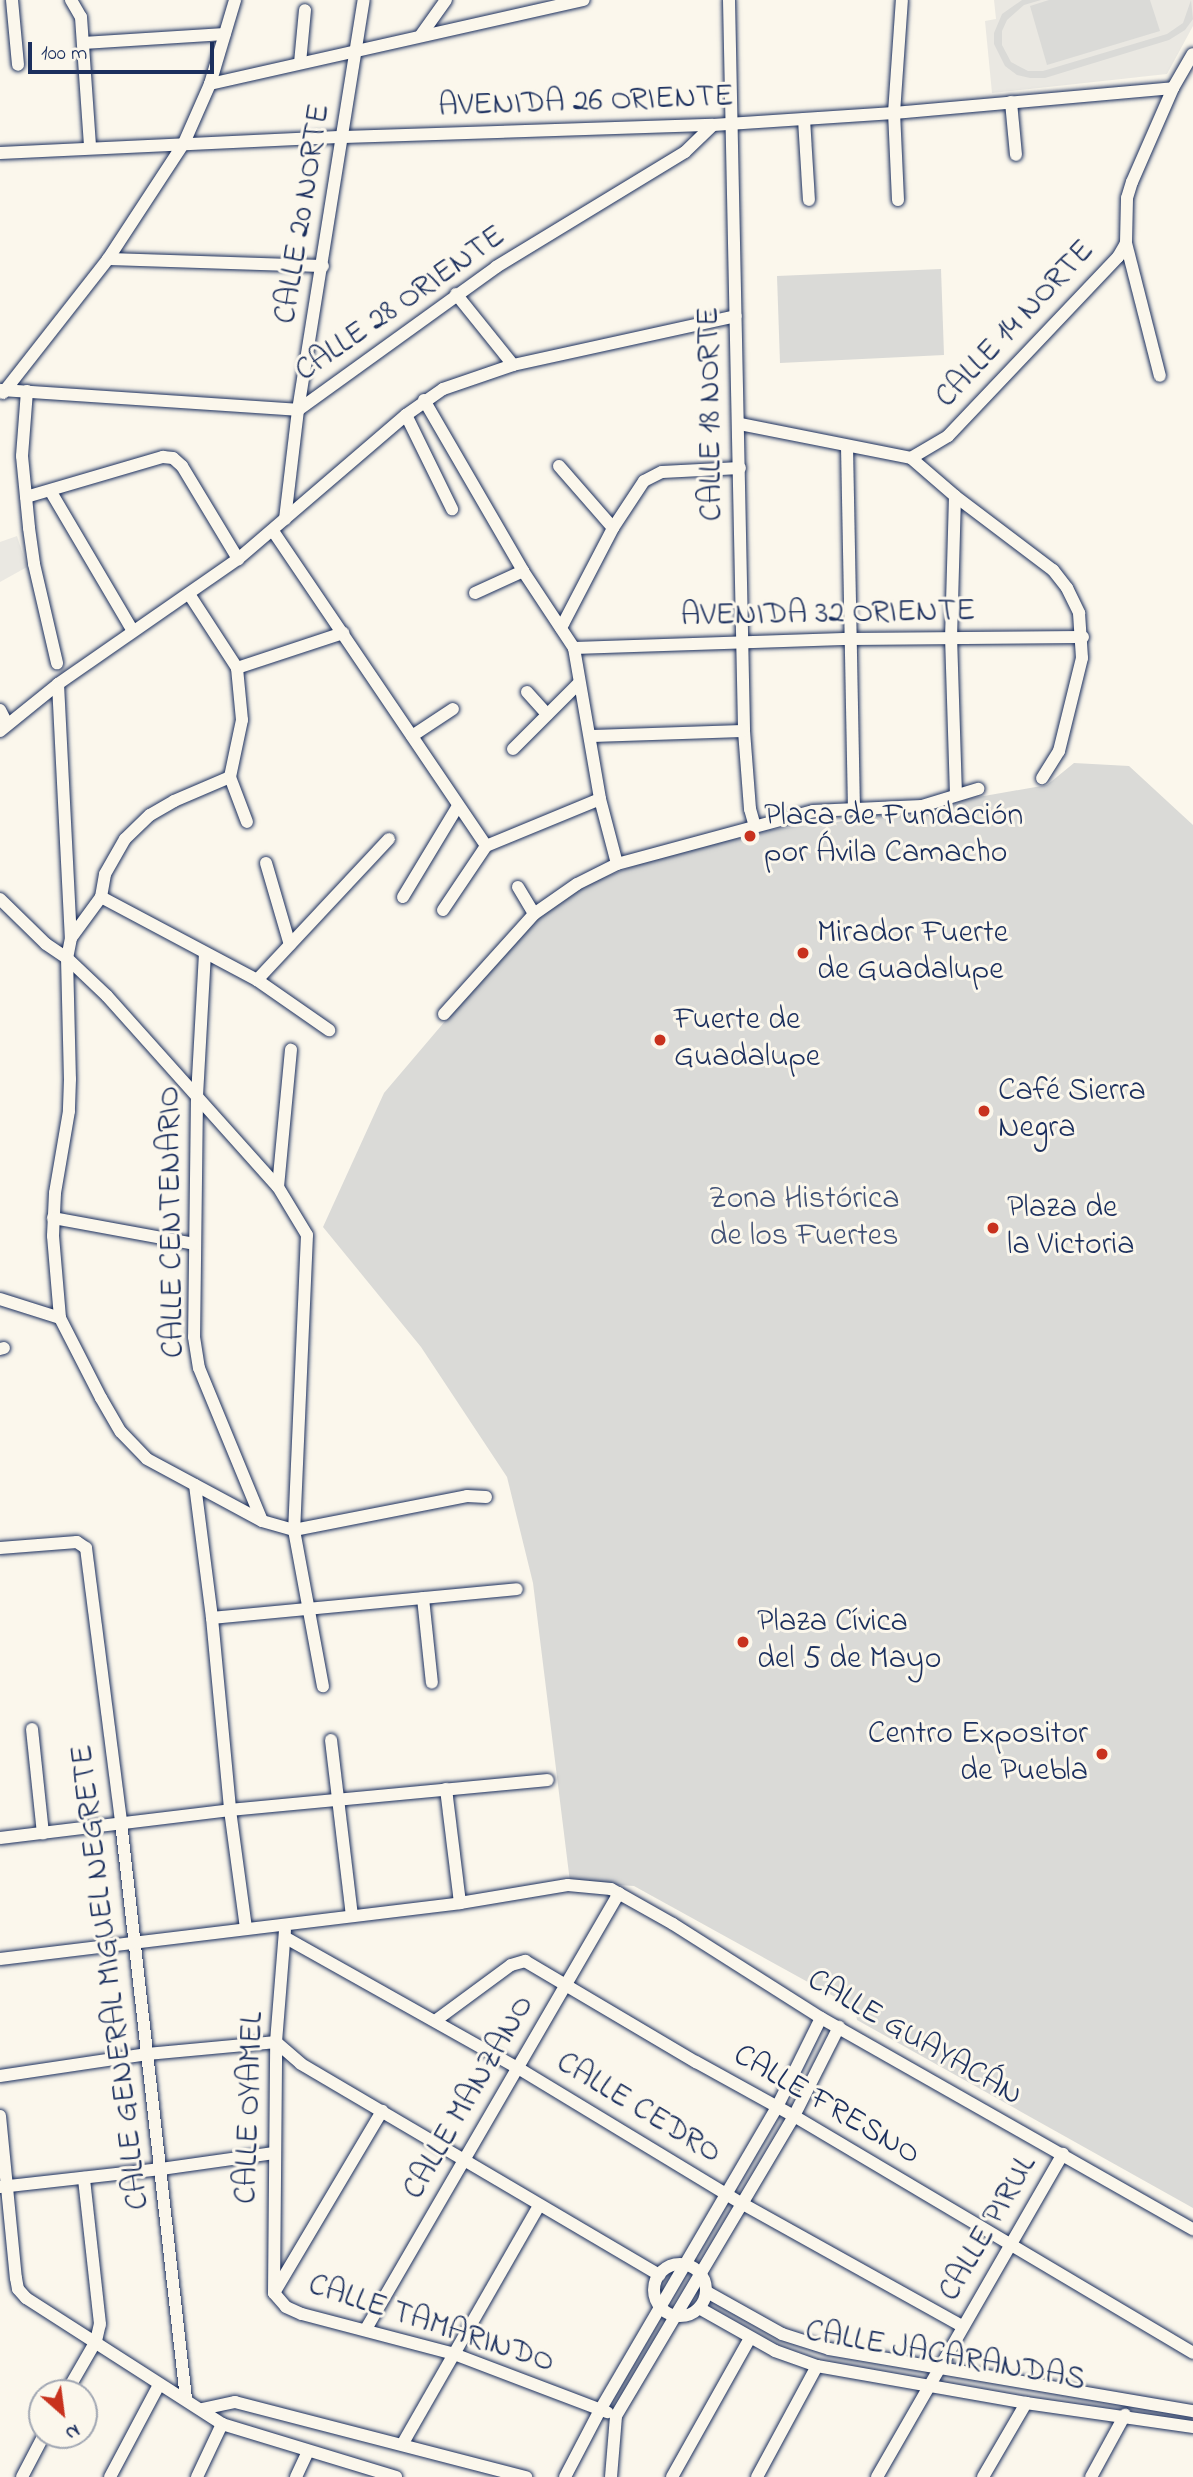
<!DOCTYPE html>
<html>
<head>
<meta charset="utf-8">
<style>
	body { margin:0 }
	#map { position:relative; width:1193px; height:2477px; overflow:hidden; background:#fbf7ec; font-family:"Indie Flower",sans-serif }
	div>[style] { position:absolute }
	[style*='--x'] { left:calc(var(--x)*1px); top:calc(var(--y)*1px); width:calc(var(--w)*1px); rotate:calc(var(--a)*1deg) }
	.built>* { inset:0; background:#eae8e2 }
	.green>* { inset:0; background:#dadad7 }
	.roads { filter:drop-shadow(0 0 2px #1b2f5e) drop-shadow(0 0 2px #1b2f5e) }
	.street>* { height:12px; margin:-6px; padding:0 6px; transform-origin:6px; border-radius:6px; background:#fbf7ec }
	.street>.ring { margin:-6px; padding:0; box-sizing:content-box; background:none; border:12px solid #fbf7ec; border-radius:50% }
	.dots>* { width:19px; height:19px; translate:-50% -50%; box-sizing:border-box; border:4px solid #fbf7ec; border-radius:50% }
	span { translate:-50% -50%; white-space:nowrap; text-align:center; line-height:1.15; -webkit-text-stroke:6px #fbf7ec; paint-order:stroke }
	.street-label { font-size:32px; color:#1b2f5e }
	.poi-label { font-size:32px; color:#1b2f5e }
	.left { translate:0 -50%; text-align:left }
	.right { translate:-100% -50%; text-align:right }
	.park-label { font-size:32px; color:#415176 }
	.north { position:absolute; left:28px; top:2379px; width:70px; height:70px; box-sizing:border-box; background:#fbf7ec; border:2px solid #a1a7b3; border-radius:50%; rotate:152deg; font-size:19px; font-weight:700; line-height:28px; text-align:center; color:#1b2f5e }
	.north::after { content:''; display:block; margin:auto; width:24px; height:32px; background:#c8321e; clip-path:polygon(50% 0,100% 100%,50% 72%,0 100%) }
	.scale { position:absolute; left:28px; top:42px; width:186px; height:32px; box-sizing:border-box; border:4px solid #1b2f5e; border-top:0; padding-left:9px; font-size:21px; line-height:24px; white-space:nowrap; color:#1b2f5e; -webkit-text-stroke:5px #fbf7ec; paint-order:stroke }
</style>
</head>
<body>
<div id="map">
	<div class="built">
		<div style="clip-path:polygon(994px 0,1193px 0,1193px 26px,1167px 74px,992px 93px,985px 21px,996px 19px)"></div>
		<div style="clip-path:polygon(17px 536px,27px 567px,0 582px,0 542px)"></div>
	</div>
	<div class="green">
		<div style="clip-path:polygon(1022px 0,1041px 0,1024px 5px,1007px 20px,1002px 31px,1002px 45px,1011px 62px,1028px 71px,1043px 71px,1167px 34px,1183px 23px,1191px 0,1193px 19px,1185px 30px,1169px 40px,1045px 78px,1030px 78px,1017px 75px,1005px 66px,994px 44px,994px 33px,1002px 14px)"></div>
		<div style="clip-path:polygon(1049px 0,1150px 0,1160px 31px,1047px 65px,1030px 6px)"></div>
		<div style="clip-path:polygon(941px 269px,944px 355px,780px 363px,777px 276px)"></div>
		<div style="clip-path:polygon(1074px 763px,1129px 766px,1193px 825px,1193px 2208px,857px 2020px,855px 2008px,634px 1886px,570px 1882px,533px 1583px,507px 1477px,421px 1347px,323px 1227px,384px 1093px,531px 920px,589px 883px,660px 856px,739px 833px,837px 822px,1047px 785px)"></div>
	</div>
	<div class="roads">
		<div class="street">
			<div style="--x:12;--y:0;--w:65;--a:84.7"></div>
			<div style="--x:71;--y:0;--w:20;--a:60"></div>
			<div style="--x:81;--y:17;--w:130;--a:86"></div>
			<div style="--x:729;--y:0;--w:731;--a:88.82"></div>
			<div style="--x:744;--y:731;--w:78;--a:85.6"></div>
			<div style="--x:750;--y:809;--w:18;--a:74"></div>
			<div style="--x:421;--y:35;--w:43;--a:-54.5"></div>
			<div style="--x:83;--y:43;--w:142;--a:-3.6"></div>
			<div style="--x:300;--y:63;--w:53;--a:-84.6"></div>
			<div style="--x:210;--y:84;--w:383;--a:-12.7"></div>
			<div style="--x:1011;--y:102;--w:53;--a:84.6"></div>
			<div style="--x:804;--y:119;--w:81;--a:86.5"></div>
			<div style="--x:0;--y:153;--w:344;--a:-2.7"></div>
			<div style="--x:344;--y:137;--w:369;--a:-1.9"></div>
			<div style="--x:713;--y:125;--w:181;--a:-3.8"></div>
			<div style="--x:894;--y:113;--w:280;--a:-5.1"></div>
			<div style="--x:898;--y:200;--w:87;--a:-92.6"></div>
			<div style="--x:894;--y:113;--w:113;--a:-86"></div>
			<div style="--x:1126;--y:243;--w:137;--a:75.7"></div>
			<div style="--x:108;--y:259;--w:215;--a:1.9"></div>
			<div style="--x:456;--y:294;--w:91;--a:51.2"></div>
			<div style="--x:0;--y:390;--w:299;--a:3.8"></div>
			<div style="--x:298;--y:410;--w:244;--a:-35.8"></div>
			<div style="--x:496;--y:267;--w:221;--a:-31.3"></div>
			<div style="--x:685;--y:152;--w:39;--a:-44"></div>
			<div style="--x:27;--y:391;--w:65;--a:94.4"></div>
			<div style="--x:22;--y:456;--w:72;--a:84.4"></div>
			<div style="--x:29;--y:528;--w:36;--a:82"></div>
			<div style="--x:34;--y:564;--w:102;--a:76.9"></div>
			<div style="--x:3;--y:393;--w:170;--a:-51.9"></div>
			<div style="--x:108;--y:259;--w:139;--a:-56.8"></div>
			<div style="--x:184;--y:143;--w:64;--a:-66.2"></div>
			<div style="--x:210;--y:84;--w:88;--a:-73.4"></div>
			<div style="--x:424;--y:400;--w:198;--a:59.9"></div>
			<div style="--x:523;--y:571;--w:92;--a:56.5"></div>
			<div style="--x:574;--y:648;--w:153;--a:80.2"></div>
			<div style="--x:600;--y:799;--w:67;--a:75.3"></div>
			<div style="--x:406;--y:415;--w:105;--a:63.9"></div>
			<div style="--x:740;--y:424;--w:174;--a:11.2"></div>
			<div style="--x:911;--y:458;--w:58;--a:40.8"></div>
			<div style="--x:955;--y:496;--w:123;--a:37.1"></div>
			<div style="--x:1053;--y:570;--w:23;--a:52"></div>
			<div style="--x:1067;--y:588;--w:28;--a:64"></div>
			<div style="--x:1079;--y:613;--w:45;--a:86.2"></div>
			<div style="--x:1082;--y:658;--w:96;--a:103.9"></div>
			<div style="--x:1059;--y:751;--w:32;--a:122"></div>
			<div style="--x:847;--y:446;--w:362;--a:88.9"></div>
			<div style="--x:911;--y:458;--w:43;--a:-30.7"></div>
			<div style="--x:948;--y:436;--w:247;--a:-46.5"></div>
			<div style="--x:1118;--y:257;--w:16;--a:-60"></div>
			<div style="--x:1126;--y:243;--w:45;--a:-88.7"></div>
			<div style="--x:1127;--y:198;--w:17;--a:-73"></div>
			<div style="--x:1132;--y:182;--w:103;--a:-66.4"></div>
			<div style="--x:1173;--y:88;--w:39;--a:-60"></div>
			<div style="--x:559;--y:466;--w:82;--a:48.9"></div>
			<div style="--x:51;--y:492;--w:161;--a:59.5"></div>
			<div style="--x:955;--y:496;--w:140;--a:91.6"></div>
			<div style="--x:951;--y:636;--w:158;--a:88.2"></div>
			<div style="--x:26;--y:497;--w:143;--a:-16.3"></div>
			<div style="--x:163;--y:457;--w:10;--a:6"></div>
			<div style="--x:173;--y:458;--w:12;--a:42"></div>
			<div style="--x:182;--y:466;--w:109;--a:58.9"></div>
			<div style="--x:285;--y:519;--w:110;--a:-83.2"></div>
			<div style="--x:298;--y:410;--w:415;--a:-80.9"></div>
			<div style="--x:273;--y:531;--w:380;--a:55.9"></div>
			<div style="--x:475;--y:593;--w:53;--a:-24.6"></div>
			<div style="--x:189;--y:594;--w:88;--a:57"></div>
			<div style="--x:237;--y:668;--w:52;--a:84.5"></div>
			<div style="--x:242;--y:720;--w:58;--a:101.9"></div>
			<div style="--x:561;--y:628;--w:113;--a:-62.5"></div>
			<div style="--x:613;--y:528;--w:56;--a:-56.6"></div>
			<div style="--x:644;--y:481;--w:20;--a:-27"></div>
			<div style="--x:662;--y:472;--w:78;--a:-2.9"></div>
			<div style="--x:574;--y:648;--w:277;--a:-1.9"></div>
			<div style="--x:851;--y:639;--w:232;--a:-0.5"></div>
			<div style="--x:237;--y:668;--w:112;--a:-18.3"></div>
			<div style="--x:58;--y:684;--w:254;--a:87.1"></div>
			<div style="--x:71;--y:938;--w:20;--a:101"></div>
			<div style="--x:67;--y:958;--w:121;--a:88.6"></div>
			<div style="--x:70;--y:1079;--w:32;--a:92"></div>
			<div style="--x:69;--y:1111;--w:83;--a:99.7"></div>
			<div style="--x:55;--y:1193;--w:43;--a:92.7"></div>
			<div style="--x:53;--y:1236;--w:82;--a:85.1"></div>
			<div style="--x:60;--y:1318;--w:90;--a:62.9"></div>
			<div style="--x:101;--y:1398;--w:39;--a:60"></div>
			<div style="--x:121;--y:1432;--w:37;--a:46"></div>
			<div style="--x:147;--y:1459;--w:131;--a:28.3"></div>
			<div style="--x:262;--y:1521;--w:33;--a:16"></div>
			<div style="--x:294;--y:1530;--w:176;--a:-11.1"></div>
			<div style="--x:467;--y:1496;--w:19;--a:3"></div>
			<div style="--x:527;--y:692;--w:30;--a:48"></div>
			<div style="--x:0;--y:710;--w:16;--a:63"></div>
			<div style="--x:0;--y:731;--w:75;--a:-39"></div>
			<div style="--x:58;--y:684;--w:219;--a:-34.8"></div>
			<div style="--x:238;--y:559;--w:221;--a:-40.6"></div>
			<div style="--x:406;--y:415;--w:45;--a:-35.1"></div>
			<div style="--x:443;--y:389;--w:74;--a:-18.9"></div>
			<div style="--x:513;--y:365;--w:228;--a:-12.4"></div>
			<div style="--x:412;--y:736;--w:49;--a:-33.4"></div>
			<div style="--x:591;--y:736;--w:153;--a:-1.9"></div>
			<div style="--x:513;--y:749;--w:93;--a:-45"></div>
			<div style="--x:230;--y:777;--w:48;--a:69.3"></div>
			<div style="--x:486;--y:846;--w:123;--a:-22.4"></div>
			<div style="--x:266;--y:863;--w:85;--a:73.7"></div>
			<div style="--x:518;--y:887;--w:31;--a:59"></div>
			<div style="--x:101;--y:897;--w:177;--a:28"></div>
			<div style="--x:257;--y:980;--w:88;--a:34.8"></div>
			<div style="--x:403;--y:897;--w:106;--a:-58.9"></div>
			<div style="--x:0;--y:899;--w:64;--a:44.4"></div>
			<div style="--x:46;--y:944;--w:25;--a:34"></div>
			<div style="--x:67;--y:958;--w:55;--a:43.5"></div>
			<div style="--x:107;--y:996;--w:256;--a:48.2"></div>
			<div style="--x:278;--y:1187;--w:56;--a:58.9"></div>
			<div style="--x:307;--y:1235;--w:295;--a:92.5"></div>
			<div style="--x:294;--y:1530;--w:159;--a:79.5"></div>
			<div style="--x:443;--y:910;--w:77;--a:-56.1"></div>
			<div style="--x:71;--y:938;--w:51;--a:-53.8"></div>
			<div style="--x:101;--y:897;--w:23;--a:-80"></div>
			<div style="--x:105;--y:874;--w:40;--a:-60.3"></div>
			<div style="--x:125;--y:839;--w:35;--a:-44"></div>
			<div style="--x:150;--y:815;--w:28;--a:-30"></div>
			<div style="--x:174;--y:801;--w:61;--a:-23.2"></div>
			<div style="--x:205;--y:953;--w:144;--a:93.2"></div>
			<div style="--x:197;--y:1097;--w:240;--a:90.7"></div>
			<div style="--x:194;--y:1337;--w:31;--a:81"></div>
			<div style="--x:199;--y:1368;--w:165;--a:67.6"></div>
			<div style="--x:257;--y:980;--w:193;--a:-46.9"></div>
			<div style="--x:444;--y:1014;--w:135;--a:-48"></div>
			<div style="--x:534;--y:914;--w:52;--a:-34.9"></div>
			<div style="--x:577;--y:884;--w:45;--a:-26.6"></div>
			<div style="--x:617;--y:864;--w:203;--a:-15.1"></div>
			<div style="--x:813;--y:811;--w:109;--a:-2.6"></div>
			<div style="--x:922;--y:806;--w:59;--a:-16.9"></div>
			<div style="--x:278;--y:1187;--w:138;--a:-84.6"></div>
			<div style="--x:53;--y:1218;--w:143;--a:10.4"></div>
			<div style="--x:0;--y:1299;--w:63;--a:17.6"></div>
			<div style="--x:0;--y:1349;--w:4;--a:-14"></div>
			<div style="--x:195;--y:1485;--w:134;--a:82.7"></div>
			<div style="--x:212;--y:1618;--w:193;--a:84.6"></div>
			<div style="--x:230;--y:1810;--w:119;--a:82.3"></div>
			<div style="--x:0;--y:1548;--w:77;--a:-4.5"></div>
			<div style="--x:77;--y:1542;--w:11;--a:34"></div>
			<div style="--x:86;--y:1548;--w:276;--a:82.7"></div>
			<div style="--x:121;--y:1822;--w:581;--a:83.57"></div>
			<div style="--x:423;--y:1598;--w:85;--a:84"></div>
			<div style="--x:212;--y:1618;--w:306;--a:-5.4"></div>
			<div style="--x:32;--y:1729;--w:105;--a:84"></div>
			<div style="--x:331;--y:1740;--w:177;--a:83.2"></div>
			<div style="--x:446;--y:1789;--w:115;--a:83"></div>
			<div style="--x:0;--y:1838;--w:232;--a:-6.9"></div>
			<div style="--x:230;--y:1810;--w:319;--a:-5.4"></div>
			<div style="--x:286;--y:1938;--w:266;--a:29.3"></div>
			<div style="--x:518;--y:2068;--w:261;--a:31.2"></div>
			<div style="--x:741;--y:2203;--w:253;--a:29.1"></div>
			<div style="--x:0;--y:1959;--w:463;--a:-6.9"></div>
			<div style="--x:460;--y:1903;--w:109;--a:-9.5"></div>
			<div style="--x:568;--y:1885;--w:43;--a:5.3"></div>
			<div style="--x:611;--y:1889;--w:71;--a:29.4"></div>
			<div style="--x:673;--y:1924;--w:175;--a:32.4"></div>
			<div style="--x:821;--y:2018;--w:428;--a:29.6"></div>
			<div style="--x:435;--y:2021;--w:94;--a:-36.4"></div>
			<div style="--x:511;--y:1965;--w:15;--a:-16"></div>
			<div style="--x:525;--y:1961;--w:199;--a:30.6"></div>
			<div style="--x:696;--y:2062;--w:112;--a:28.9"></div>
			<div style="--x:794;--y:2116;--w:464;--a:30.7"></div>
			<div style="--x:0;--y:2076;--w:149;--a:-8.5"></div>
			<div style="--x:147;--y:2054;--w:130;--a:-5.3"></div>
			<div style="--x:276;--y:2042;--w:33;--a:41"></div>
			<div style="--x:301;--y:2064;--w:416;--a:30.5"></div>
			<div style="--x:0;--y:2116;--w:163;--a:84.4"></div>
			<div style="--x:16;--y:2278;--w:11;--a:80"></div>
			<div style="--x:18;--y:2289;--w:12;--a:48"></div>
			<div style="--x:26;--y:2298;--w:233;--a:32.7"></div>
			<div style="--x:222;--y:2424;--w:182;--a:16.9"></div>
			<div style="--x:0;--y:2187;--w:162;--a:-6.4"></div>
			<div style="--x:161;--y:2169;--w:114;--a:-8.1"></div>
			<div class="ring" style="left:654px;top:2264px;width:40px;height:40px"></div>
			<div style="--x:707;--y:2292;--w:86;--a:29.2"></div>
			<div style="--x:782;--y:2334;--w:49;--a:17.7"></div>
			<div style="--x:829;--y:2349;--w:369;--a:9.7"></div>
			<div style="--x:274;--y:2293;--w:251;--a:-89.5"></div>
			<div style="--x:276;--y:2042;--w:111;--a:-85.4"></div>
			<div style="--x:274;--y:2293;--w:18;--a:49"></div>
			<div style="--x:286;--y:2307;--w:17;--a:24"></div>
			<div style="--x:302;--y:2314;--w:157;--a:14.7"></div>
			<div style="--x:454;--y:2354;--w:164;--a:20.8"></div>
			<div style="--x:274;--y:2293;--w:212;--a:-59.3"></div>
			<div style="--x:699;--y:2308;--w:87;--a:29.5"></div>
			<div style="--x:775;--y:2351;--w:45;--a:19.7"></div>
			<div style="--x:817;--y:2366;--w:212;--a:10"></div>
			<div style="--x:1026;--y:2403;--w:169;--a:8.2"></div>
			<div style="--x:366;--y:2329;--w:504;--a:-59.87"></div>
			<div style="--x:66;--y:2393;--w:60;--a:-60"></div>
			<div style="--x:96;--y:2341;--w:17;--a:-77"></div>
			<div style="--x:100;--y:2324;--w:147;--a:-96.3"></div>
			<div style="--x:202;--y:2409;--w:34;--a:-12"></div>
			<div style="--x:235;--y:2402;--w:301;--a:14.5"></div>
			<div style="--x:403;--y:2443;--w:273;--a:-60.2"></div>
			<div style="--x:22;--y:2477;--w:47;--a:-62.4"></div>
			<div style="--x:110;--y:2477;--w:104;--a:-62"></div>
			<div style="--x:197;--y:2477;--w:59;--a:-64.7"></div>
			<div style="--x:296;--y:2477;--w:29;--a:-65"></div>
			<div style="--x:565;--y:2477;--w:76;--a:-62.4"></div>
			<div style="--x:600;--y:2410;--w:351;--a:-59.7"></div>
			<div style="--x:777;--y:2107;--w:99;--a:-63.7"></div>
			<div style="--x:611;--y:2477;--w:61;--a:-85.3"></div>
			<div style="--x:616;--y:2416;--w:349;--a:-59.3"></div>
			<div style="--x:794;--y:2116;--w:100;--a:-63.2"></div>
			<div style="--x:672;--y:2477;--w:159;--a:-60.7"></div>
			<div style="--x:757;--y:2477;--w:126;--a:-61.6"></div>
			<div style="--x:877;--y:2477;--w:373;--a:-60.1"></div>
			<div style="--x:983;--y:2477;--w:86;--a:-59.8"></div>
			<div style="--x:1091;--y:2477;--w:71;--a:-61.3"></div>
		</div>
	</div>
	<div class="dots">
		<div style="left:750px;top:836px;background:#c8321e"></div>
		<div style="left:803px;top:953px;background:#c8321e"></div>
		<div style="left:660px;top:1040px;background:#c8321e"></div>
		<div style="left:984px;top:1111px;background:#c8321e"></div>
		<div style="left:993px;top:1228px;background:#c8321e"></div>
		<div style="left:743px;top:1642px;background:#c8321e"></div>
		<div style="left:1102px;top:1754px;background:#c8321e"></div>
	</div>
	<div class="street-label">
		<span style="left:586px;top:103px;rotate:-2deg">AVENIDA 26 ORIENTE</span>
		<span style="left:304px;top:214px;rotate:-81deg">CALLE 20 NORTE</span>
		<span style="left:401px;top:305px;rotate:-35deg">CALLE 28 ORIENTE</span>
		<span style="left:1016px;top:325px;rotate:-47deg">CALLE 14 NORTE</span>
		<span style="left:712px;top:414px;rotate:-91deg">CALLE 18 NORTE</span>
		<span style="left:828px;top:615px;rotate:-1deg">AVENIDA 32 ORIENTE</span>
		<span style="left:173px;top:1222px;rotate:-91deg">CALLE CENTENARIO</span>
		<span style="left:112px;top:1977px;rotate:-97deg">CALLE GENERAL MIGUEL NEGRETE</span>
		<span style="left:914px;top:2039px;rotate:30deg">CALLE GUAYACÁN</span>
		<span style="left:470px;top:2098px;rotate:-60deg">CALLE MANZANO</span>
		<span style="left:826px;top:2106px;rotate:30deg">CALLE FRESNO</span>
		<span style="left:251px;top:2108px;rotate:-88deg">CALLE OYAMEL</span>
		<span style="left:638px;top:2109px;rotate:31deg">CALLE CEDRO</span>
		<span style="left:989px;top:2229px;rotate:-60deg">CALLE PIRUL</span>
		<span style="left:431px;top:2325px;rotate:18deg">CALLE TAMARINDO</span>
		<span style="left:945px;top:2357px;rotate:10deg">CALLE JACARANDAS</span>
	</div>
	<div class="poi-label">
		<span class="left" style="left:764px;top:836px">Placa de Fundación<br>por Ávila Camacho</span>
		<span class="left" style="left:817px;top:953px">Mirador Fuerte<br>de Guadalupe</span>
		<span class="left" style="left:674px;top:1040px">Fuerte de<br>Guadalupe</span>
		<span class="left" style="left:998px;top:1111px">Café Sierra<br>Negra</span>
		<span class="left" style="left:1007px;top:1228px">Plaza de<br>la Victoria</span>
		<span class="left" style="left:757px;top:1642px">Plaza Cívica<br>del 5 de Mayo</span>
		<span class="right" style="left:1088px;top:1754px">Centro Expositor<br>de Puebla</span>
	</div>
	<div class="park-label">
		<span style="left:804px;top:1219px">Zona Histórica<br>de los Fuertes</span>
	</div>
	<div class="north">N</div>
	<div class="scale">100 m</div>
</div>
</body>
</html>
